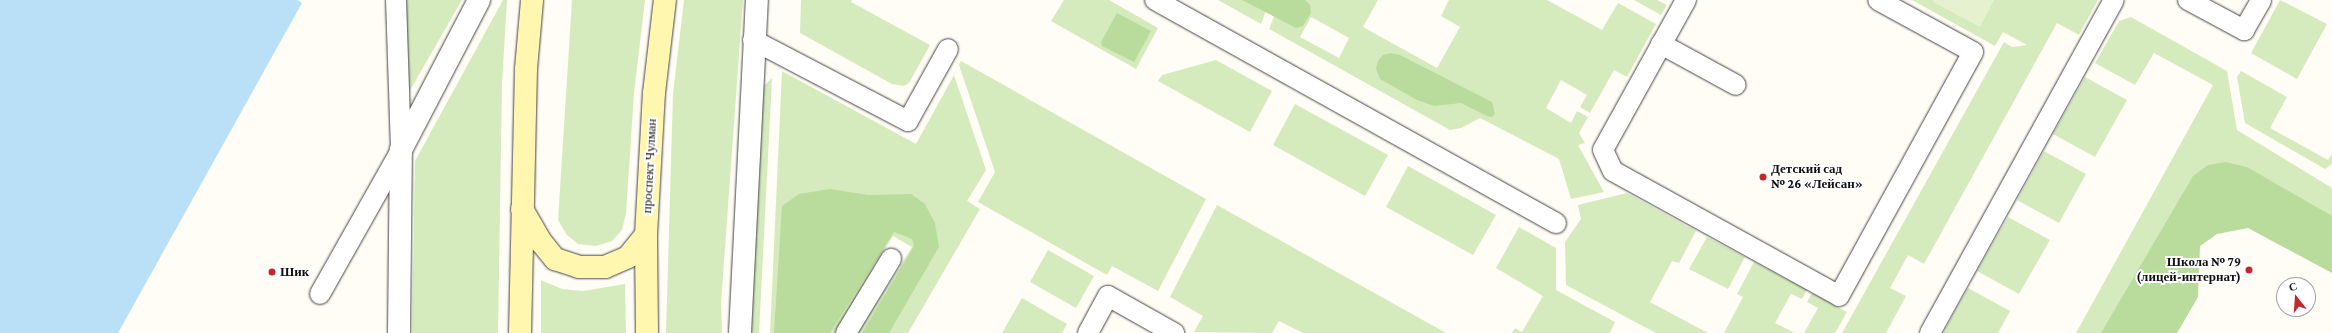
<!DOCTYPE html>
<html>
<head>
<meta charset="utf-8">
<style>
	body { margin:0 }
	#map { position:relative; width:2332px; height:333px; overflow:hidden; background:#fffdf5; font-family:"Crimson Pro",serif }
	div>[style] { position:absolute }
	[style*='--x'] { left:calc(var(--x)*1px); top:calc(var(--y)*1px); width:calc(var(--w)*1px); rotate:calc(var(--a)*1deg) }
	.green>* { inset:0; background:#d5ebbd }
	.forest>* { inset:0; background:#b9dc9c }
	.pitch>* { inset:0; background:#e6f2cf }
	.water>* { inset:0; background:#b9e0f7 }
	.roads { filter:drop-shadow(0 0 1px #444) drop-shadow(0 0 1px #444) }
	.lane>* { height:20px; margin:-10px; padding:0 10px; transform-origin:10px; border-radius:10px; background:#fff }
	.street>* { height:22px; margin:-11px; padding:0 11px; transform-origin:11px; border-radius:11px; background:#fff }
	.secondary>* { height:22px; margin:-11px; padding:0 11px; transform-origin:11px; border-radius:11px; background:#fff6b0 }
	.dots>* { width:11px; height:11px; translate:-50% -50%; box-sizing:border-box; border:2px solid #fff; border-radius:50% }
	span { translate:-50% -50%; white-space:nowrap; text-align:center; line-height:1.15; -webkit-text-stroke:4px #fff; paint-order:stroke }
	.street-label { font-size:13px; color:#111 }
	.poi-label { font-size:13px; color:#111; font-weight:700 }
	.left { translate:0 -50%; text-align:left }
	.right { translate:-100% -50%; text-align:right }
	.north { position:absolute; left:2276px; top:277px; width:40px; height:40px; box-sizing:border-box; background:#fff; border:1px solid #a0a0a0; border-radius:50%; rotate:343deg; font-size:11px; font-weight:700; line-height:16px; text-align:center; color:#111 }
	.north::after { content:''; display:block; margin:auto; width:14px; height:18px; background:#c4262e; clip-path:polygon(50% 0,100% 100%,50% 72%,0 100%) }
</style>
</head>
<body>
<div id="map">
	<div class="green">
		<div style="clip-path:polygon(404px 0,462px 0,409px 92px)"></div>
		<div style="clip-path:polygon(503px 0,507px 0,502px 83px,498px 333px,412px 333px,415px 161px)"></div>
		<div style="clip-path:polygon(572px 0,645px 0,634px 93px,626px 213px,622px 230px,612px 241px,596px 246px,578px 244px,566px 234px,558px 220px)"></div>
		<div style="clip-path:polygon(684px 0,743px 0,721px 303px,722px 333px,666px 333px,673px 94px)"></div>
		<div style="clip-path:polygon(801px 0,852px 0,851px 2px,930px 45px,909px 83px,904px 86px,892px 84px,800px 33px)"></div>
		<div style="clip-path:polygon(1064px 0,1109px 0,1158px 28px,1136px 69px,1051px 21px)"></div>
		<div style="clip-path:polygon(1218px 0,1270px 0,1261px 24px)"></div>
		<div style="clip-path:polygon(evenodd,1281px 0,1378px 0,1363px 27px,1437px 68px,1460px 27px,1441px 16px,1449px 0,1547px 0,1602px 30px,1618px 3px,1656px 24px,1627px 77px,1614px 70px,1590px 113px,1580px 107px,1587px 95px,1561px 80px,1546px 108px,1571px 123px,1577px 111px,1588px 117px,1579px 133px,1585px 143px,1578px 145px,1604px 192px,1571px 199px,1559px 159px,1480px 118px,1461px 128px,1450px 130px,1269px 29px,1281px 0,1311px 17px,1349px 38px,1339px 58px,1300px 37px,1311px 17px)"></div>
		<div style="clip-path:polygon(1634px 0,1657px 0,1667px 5px,1661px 15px)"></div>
		<div style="clip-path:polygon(1912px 0,2098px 0,2079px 35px,2057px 23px,1924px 264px,1908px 255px,1890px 288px,1906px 296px,1886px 333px,1842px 333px,2004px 42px,2012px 47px,2027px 45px,2003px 32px,1995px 46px)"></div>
		<div style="clip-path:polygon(2280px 0,2327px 24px,2297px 79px,2251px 53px)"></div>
		<div style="clip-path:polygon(2131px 17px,2227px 71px,2237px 130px,2332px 188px,2332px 255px,2262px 219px,2186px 234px,2130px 333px,2076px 333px,2213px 85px,2154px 53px,2135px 85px,2095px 63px,2119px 21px)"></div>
		<div style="clip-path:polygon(1216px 60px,1272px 91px,1250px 132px,1158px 81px,1162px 75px)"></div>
		<div style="clip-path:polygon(961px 61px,1206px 199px,1158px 291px,1112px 266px,1107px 275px,978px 202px,995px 172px,959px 65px)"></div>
		<div style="clip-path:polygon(782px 71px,916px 144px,954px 75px,986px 170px,967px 201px,980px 209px,908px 333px,858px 333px,912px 247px,893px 236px,835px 333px,770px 333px)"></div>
		<div style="clip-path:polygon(2241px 71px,2287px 97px,2270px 128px,2328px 160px,2332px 154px,2332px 164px,2325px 169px,2245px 123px,2237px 77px)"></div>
		<div style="clip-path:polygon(2085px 77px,2127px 100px,2095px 157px,2053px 134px)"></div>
		<div style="clip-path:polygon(772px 78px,759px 333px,751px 333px,763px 87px)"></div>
		<div style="clip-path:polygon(1295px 104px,1388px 155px,1365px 196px,1273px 145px)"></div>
		<div style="clip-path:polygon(2044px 151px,2086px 174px,2059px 223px,2017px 200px)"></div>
		<div style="clip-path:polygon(1408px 166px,1496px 215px,1473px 255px,1386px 207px)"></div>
		<div style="clip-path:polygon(1627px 193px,1696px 231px,1679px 263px,1672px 261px,1650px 302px,1708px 333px,1656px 333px,1566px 285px,1565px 242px,1581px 219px,1578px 205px)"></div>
		<div style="clip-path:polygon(1217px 205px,1446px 333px,1303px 333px,1279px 321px,1272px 333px,1194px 332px,1203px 316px,1170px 297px)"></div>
		<div style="clip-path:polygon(2008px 217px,2050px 240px,2019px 294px,1977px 271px)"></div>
		<div style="clip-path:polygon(1519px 227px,1556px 248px,1556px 290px,1615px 322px,1610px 333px,1512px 333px,1515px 328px,1522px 332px,1543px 296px,1496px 268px)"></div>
		<div style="clip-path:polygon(1707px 237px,1745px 257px,1728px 289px,1689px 269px)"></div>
		<div style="clip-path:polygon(1048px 250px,1094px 276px,1076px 308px,1030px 282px)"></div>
		<div style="clip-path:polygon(1754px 262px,1807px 290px,1802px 299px,1791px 294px,1775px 323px,1795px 333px,1724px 333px,1743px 297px,1737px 294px)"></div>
		<div style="clip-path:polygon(541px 280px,562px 289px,583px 291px,625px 284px,626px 333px,541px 333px)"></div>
		<div style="clip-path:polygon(1968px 288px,2010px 311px,1998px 333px,1943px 333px)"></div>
		<div style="clip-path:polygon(1812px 293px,1847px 312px,1835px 333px,1804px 333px,1818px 308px,1807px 302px)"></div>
		<div style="clip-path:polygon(1022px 298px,1067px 324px,1062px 333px,1002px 333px)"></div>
	</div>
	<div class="forest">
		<div style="clip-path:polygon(1242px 0,1305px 0,1310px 5px,1311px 13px,1303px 26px,1296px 28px)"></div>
		<div style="clip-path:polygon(1117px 13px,1151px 31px,1134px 62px,1102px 46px,1101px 42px)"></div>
		<div style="clip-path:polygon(1391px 53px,1400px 55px,1492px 102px,1495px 114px,1492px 117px,1487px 116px,1461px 103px,1434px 106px,1417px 100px,1380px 79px,1376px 69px,1378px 61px,1383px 55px)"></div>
		<div style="clip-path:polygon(2226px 162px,2247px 167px,2332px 216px,2332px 273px,2248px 228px,2217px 234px,2200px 246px,2198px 297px,2177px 333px,2101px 333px,2193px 176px,2208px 165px)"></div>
		<div style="clip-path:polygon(830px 189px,868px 195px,911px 194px,925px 204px,935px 223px,939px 247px,889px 333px,862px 333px,914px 246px,912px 239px,894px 232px,830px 333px,774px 333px,782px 206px,799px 194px)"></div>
	</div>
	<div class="pitch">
		<div style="clip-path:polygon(1934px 0,1994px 0,1980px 27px,1933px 2px)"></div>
	</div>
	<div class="water">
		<div style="clip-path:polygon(0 0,297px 0,302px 3px,118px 333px,0 333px)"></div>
	</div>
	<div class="roads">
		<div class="lane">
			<div style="--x:1155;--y:0;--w:459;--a:29.1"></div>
			<div style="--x:1686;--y:0;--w:171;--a:119"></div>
			<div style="--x:1603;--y:150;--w:23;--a:65"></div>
			<div style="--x:1613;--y:171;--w:258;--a:28.9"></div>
			<div style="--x:1839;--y:296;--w:278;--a:-61.2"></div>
			<div style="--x:1973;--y:52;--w:108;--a:-151.3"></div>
			<div style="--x:2188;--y:0;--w:64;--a:28.2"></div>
			<div style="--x:2244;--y:30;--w:34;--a:-60"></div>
			<div style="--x:753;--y:40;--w:175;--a:27.6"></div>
			<div style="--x:908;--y:121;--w:82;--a:-60.9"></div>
			<div style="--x:1661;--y:44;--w:85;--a:28.7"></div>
			<div style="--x:320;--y:294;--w:165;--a:-60.6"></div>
			<div style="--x:401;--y:150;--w:150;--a:-91.9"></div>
			<div style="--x:846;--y:333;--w:87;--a:-58.7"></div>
			<div style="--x:1088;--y:333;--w:42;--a:-61.6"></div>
			<div style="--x:1108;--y:296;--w:76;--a:29.3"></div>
			<div style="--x:1930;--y:333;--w:380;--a:-61.1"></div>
		</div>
		<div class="street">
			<div style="--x:399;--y:333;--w:183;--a:-89.4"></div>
			<div style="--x:401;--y:150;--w:169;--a:-62.5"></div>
			<div style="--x:740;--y:333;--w:333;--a:-87.1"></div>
		</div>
		<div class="secondary">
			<div style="--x:522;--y:209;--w:39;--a:60"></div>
			<div style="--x:542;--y:243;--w:21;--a:51"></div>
			<div style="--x:555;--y:259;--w:25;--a:18"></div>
			<div style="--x:579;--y:267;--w:26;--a:0"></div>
			<div style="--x:605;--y:267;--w:25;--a:-23"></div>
			<div style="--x:628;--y:257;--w:28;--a:-51"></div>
			<div style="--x:520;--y:333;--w:264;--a:-88.7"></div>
			<div style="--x:526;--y:69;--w:69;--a:-85"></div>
			<div style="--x:647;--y:333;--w:98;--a:-90.6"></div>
			<div style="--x:646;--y:235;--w:142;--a:-86.8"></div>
			<div style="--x:654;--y:93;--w:94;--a:-83.3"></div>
		</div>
	</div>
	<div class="dots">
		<div style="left:1763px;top:177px;background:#c4262e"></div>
		<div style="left:2249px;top:270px;background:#c4262e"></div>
		<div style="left:272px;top:272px;background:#c4262e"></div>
	</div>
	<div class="street-label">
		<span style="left:650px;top:166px;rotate:-87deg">проспект Чулман</span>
	</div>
	<div class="poi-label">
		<span class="left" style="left:1771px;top:177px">Детский сад<br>№ 26 «Лейсан»</span>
		<span class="right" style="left:2241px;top:270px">Школа № 79<br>(лицей-интернат)</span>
		<span class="left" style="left:280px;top:272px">Шик</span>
	</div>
	<div class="north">С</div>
</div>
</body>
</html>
